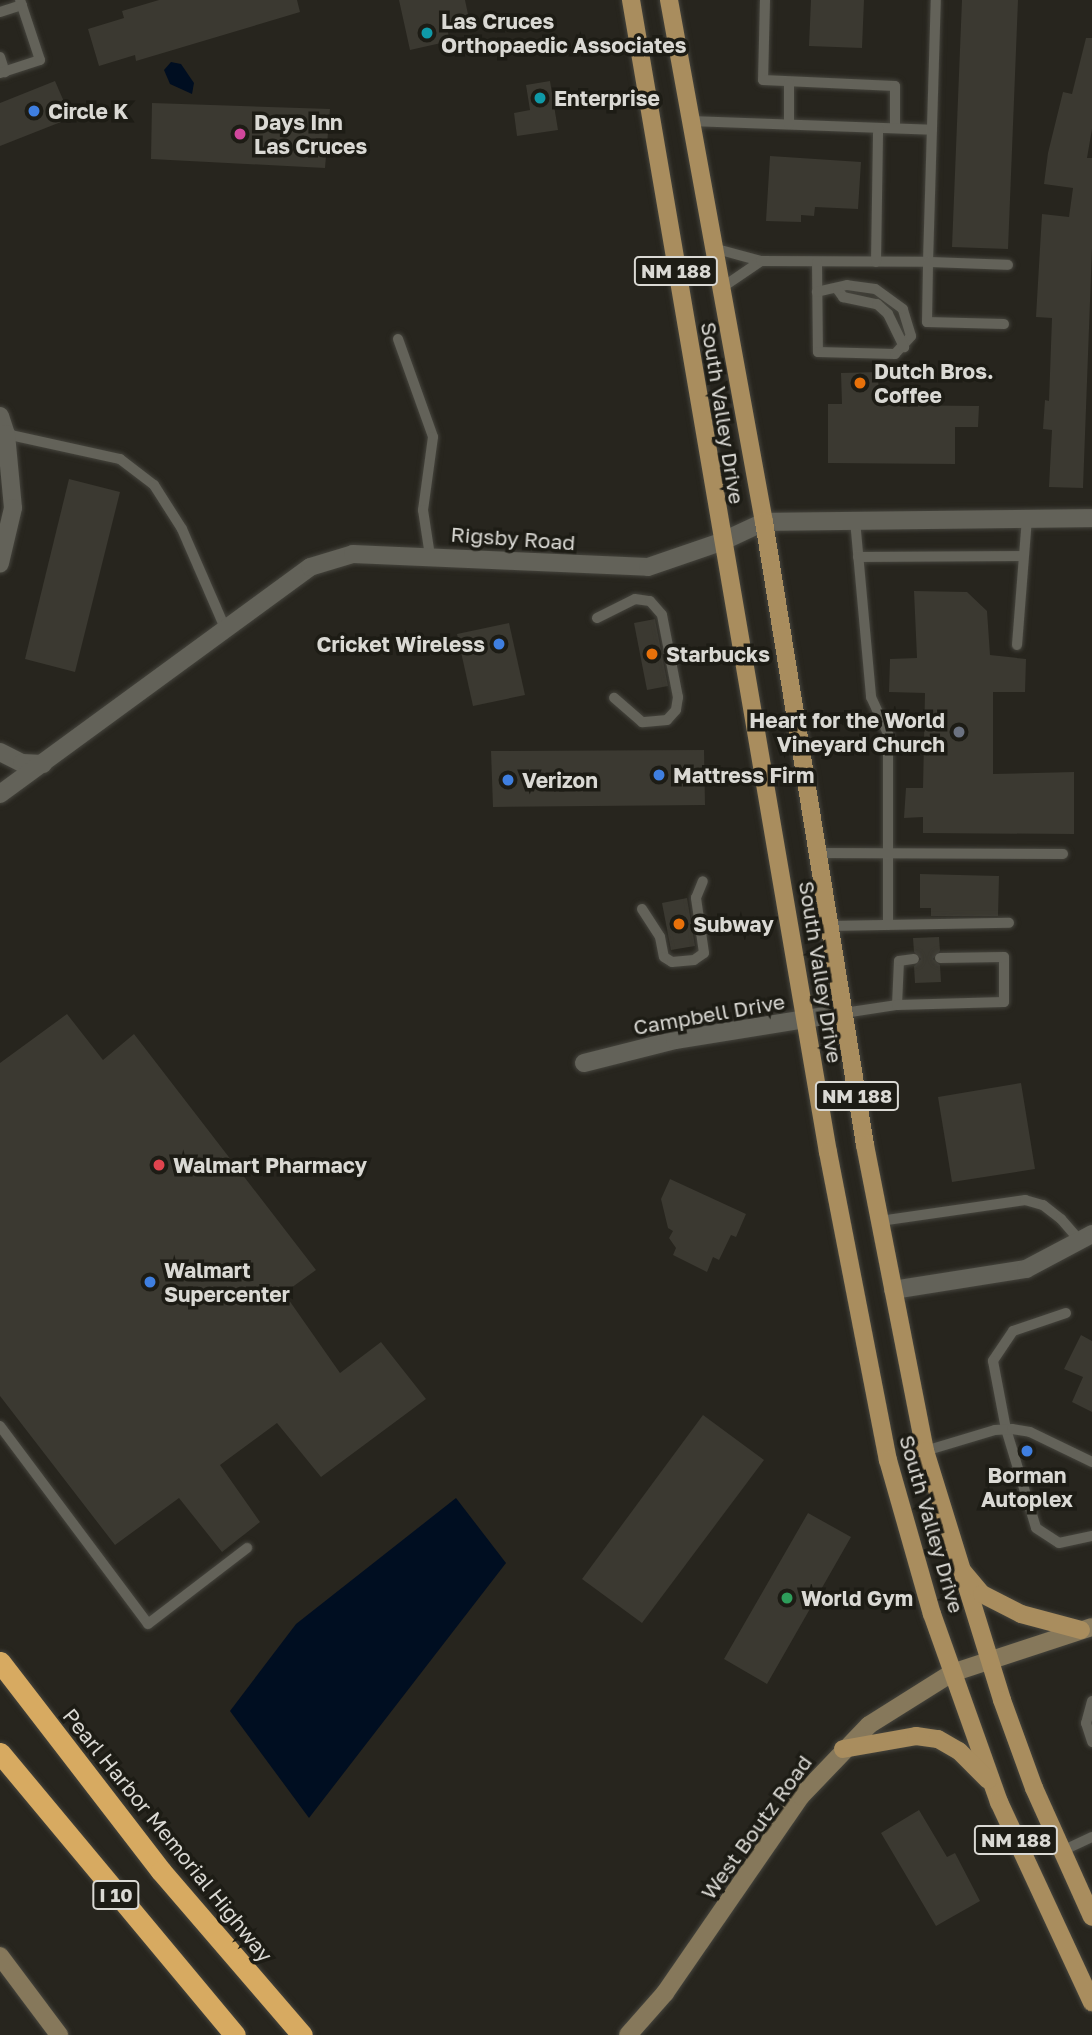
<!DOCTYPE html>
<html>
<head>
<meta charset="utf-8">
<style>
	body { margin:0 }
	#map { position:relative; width:1092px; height:2035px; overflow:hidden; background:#27251e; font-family:"Golos Text",sans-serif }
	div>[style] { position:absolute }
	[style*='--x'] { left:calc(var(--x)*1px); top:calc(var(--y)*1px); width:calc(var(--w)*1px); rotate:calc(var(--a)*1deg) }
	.water>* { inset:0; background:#000e21 }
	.building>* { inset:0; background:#3b3931 }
	.roads { filter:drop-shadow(0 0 2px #45443d) drop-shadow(0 0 2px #45443d) }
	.lane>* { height:10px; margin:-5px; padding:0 5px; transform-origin:5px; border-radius:5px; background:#636259 }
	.street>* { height:18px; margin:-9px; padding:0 9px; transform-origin:9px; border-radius:9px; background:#636259 }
	.secondary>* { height:18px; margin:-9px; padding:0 9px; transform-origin:9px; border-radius:9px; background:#86785b }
	.primary>* { height:18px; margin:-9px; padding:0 9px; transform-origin:9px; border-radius:9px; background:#a98d5e }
	.highway>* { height:21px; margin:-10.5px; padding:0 10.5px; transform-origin:10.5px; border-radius:10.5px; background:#d7aa61 }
	.dots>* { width:19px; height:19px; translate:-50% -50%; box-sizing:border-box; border:4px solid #1d1c15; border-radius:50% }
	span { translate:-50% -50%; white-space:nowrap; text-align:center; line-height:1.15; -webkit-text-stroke:7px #1d1c15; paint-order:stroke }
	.shield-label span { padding:2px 5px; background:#1d1c15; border:2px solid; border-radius:5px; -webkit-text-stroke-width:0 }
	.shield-label { font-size:19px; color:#dad9d4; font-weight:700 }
	.poi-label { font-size:21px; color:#dad9d4; font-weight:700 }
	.left { translate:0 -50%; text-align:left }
	.right { translate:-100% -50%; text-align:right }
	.street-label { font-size:21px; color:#dad9d4 }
</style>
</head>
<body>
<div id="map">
	<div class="water">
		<div style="clip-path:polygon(171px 62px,181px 64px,194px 83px,192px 94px,170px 84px,164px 70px)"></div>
		<div style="clip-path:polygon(456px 1498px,506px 1563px,309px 1818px,230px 1711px,296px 1624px)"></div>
	</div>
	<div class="building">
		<div style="clip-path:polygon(159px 0,297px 0,300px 12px,136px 61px,135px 55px,99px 66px,88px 29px,124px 18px,122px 11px)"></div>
		<div style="clip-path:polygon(399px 0,465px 0,469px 19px,446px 24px,450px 41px,410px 50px)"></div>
		<div style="clip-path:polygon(811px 0,864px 0,862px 48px,809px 46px)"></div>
		<div style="clip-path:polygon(962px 0,1018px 0,1008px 249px,952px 247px)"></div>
		<div style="clip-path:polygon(1086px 38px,1092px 38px,1092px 129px,1087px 158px,1092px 158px,1092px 248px,1083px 488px,1049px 487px,1052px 430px,1043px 429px,1045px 400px,1049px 401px,1052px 318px,1036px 317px,1042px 214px,1069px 217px,1073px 188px,1044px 184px,1048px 153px,1063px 92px,1072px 94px)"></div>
		<div style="clip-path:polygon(55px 81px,71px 118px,0 146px,0 103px)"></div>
		<div style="clip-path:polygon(550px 81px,558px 130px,517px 136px,514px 113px,530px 110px,526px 85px)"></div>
		<div style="clip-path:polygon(152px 103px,330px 109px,325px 168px,151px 159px)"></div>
		<div style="clip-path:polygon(770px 156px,861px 162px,858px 209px,815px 207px,814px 216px,801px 215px,801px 222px,766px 221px)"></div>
		<div style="clip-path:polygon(878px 372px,879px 405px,979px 406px,978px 427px,955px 427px,955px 464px,828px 463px,828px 404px,842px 404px,841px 373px)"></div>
		<div style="clip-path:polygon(69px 479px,120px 492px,75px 672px,25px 659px)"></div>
		<div style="clip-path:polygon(914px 591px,967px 592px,987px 611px,990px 655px,1026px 659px,1025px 692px,993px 692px,993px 774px,1074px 772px,1074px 834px,923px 833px,923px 817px,904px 818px,906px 788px,923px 788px,925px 693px,889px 692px,890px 659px,917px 658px)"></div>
		<div style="clip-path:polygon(655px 619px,668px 686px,647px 690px,634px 623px)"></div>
		<div style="clip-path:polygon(509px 623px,525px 695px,473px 706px,457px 634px)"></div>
		<div style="clip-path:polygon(704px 750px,705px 805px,493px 807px,491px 751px)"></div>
		<div style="clip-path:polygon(920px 874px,999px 876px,998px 916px,931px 916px,931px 908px,920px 908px)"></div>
		<div style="clip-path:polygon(687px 898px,695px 946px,671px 950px,662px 903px)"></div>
		<div style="clip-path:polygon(939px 937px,940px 951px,933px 959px,940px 965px,941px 982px,915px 983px,914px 966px,921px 959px,914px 952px,913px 938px)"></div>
		<div style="clip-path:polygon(67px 1014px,103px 1060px,134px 1034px,316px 1270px,284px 1293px,340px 1373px,381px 1342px,426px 1399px,321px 1477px,277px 1423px,220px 1465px,260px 1522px,222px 1552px,179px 1498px,115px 1545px,0 1396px,0 1063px)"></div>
		<div style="clip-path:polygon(1021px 1083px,1035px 1169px,952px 1182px,938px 1097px)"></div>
		<div style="clip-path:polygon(670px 1179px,746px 1214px,736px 1237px,731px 1235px,719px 1260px,713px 1257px,707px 1272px,673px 1255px,676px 1248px,669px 1238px,673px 1231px,668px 1228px,661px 1199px)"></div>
		<div style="clip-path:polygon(1081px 1335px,1092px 1341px,1092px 1412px,1072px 1402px,1083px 1377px,1064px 1369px)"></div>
		<div style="clip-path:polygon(703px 1415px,764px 1460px,642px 1623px,582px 1579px)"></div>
		<div style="clip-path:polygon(808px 1513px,851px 1537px,767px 1684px,724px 1659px)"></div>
		<div style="clip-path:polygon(919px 1810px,947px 1857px,955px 1853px,980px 1901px,936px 1926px,881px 1833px)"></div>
	</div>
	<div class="roads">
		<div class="lane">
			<div style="--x:765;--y:0;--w:80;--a:91.4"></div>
			<div style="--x:763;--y:80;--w:132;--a:2.6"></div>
			<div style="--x:895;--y:86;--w:42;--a:90"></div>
			<div style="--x:0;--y:12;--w:23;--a:-18"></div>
			<div style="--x:0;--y:57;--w:16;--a:72"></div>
			<div style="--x:0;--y:73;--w:42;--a:-18"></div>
			<div style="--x:40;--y:60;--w:63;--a:-108.4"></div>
			<div style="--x:690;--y:121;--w:242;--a:2.1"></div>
			<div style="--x:789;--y:124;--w:41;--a:-90"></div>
			<div style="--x:713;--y:248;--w:50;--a:15.2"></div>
			<div style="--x:761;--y:261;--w:50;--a:145.7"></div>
			<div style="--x:761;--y:261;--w:167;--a:0.3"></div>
			<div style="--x:928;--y:262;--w:262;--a:-88.3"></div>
			<div style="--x:817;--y:262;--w:90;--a:89.4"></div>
			<div style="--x:818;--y:352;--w:77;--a:1.5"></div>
			<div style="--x:895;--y:354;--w:24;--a:-48"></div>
			<div style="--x:911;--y:336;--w:28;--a:-107"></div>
			<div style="--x:903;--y:309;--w:34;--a:-144"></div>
			<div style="--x:875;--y:289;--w:28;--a:-172"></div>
			<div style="--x:847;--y:285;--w:31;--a:167"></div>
			<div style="--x:876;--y:262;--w:134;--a:-89.1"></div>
			<div style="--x:838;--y:290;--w:9;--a:54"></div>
			<div style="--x:843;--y:297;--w:35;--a:12"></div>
			<div style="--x:877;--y:304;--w:15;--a:42"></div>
			<div style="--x:888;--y:314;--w:37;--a:64"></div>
			<div style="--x:1004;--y:324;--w:77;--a:-178.5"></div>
			<div style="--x:927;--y:322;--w:60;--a:-89"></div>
			<div style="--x:928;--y:262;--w:80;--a:2.1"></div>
			<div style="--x:398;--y:339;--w:104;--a:70.3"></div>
			<div style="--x:433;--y:437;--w:74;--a:97.8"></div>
			<div style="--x:423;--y:510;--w:47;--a:81.3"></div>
			<div style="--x:6;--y:434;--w:117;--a:12.4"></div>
			<div style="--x:120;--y:459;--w:43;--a:37.4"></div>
			<div style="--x:154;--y:485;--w:52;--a:57.5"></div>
			<div style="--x:182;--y:529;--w:110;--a:66.5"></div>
			<div style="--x:855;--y:520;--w:178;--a:84.8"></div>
			<div style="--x:871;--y:697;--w:41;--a:65.3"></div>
			<div style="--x:888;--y:734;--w:191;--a:90"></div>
			<div style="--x:858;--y:557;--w:165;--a:-0.3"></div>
			<div style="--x:597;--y:618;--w:42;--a:-26.6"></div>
			<div style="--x:635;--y:599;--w:15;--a:8"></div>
			<div style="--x:650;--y:601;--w:18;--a:49"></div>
			<div style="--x:662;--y:615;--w:84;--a:79"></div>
			<div style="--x:678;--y:697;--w:13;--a:99"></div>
			<div style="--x:676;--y:710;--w:13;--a:132"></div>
			<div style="--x:667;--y:720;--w:25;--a:175"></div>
			<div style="--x:642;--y:722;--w:37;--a:-139"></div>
			<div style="--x:1017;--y:645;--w:127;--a:-85.5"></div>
			<div style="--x:817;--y:853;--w:246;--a:0.2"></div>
			<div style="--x:642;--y:909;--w:33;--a:57"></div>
			<div style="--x:660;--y:937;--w:20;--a:79"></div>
			<div style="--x:664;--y:957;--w:9;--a:32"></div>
			<div style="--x:672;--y:962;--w:22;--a:-5"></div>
			<div style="--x:694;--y:960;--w:12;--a:-35"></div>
			<div style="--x:704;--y:953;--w:56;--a:-98.3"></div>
			<div style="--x:696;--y:898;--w:18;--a:-68"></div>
			<div style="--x:829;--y:926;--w:180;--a:-1"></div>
			<div style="--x:897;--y:1005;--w:44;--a:-87.4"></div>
			<div style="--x:899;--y:961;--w:15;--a:-8"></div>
			<div style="--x:844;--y:1013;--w:54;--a:-8.6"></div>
			<div style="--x:897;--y:1005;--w:107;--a:-1.6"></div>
			<div style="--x:1004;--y:1002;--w:45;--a:-90"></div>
			<div style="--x:1004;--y:957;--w:64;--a:179.1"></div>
			<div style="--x:880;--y:1221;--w:147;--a:-8.2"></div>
			<div style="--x:1025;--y:1200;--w:19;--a:16"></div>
			<div style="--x:1043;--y:1205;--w:23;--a:38"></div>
			<div style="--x:1061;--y:1219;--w:30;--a:49"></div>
			<div style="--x:1066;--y:1313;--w:56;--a:161.2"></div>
			<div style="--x:1013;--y:1331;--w:36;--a:124"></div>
			<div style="--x:993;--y:1361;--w:69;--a:79.2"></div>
			<div style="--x:1006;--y:1429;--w:103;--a:73.1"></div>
			<div style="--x:1036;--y:1528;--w:27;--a:33"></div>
			<div style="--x:1059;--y:1543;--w:34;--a:-12"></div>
			<div style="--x:0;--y:1426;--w:247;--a:53.2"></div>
			<div style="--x:148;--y:1624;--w:125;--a:-37.5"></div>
			<div style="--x:925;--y:1451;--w:73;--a:-16.7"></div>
			<div style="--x:995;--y:1430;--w:17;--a:-3"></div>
			<div style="--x:1012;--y:1429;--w:18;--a:9"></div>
			<div style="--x:1030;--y:1432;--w:69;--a:25.8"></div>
			<div style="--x:1092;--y:1701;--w:23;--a:105"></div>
			<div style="--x:1086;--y:1723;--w:20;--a:72"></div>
			<div style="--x:1062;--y:1851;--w:33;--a:-25"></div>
		</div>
		<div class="street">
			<div style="--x:0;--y:416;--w:19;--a:72"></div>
			<div style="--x:6;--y:434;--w:74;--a:84.6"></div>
			<div style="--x:13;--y:508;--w:57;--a:103.3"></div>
			<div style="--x:0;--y:752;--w:25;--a:27"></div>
			<div style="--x:22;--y:763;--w:21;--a:3"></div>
			<div style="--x:0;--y:794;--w:384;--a:-36.2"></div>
			<div style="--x:310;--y:567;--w:45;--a:-16.8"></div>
			<div style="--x:353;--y:554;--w:295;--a:2.5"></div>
			<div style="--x:648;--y:567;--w:77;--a:-18.9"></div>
			<div style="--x:721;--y:542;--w:47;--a:-24.9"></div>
			<div style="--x:764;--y:522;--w:328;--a:-0.7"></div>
			<div style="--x:584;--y:1063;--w:94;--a:-14.2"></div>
			<div style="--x:675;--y:1040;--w:171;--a:-9.1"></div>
			<div style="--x:893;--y:1290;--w:135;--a:-9"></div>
			<div style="--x:1026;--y:1269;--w:75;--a:-27.9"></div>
		</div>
		<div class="secondary">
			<div style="--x:0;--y:1956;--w:99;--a:53.2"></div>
			<div style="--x:628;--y:2035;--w:56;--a:-48.6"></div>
			<div style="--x:665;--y:1993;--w:239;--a:-55.4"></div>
			<div style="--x:801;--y:1796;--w:98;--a:-46.2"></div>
			<div style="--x:869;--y:1725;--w:98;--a:-32.1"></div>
			<div style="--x:952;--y:1673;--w:147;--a:-18.2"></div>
		</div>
		<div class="primary">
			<div style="--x:631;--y:0;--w:1169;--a:80.3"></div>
			<div style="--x:828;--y:1152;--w:314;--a:79"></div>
			<div style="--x:888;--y:1460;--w:160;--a:74.1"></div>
			<div style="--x:932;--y:1614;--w:200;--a:70.4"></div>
			<div style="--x:999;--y:1802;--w:221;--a:65.1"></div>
			<div style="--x:669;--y:0;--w:531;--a:79.69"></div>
			<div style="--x:764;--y:522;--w:631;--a:80.79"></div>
			<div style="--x:865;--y:1145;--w:312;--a:78.9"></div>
			<div style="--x:925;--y:1451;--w:261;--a:72.8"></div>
			<div style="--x:1002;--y:1700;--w:94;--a:70"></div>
			<div style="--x:1034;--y:1788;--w:141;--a:65.8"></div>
			<div style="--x:960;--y:1568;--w:34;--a:50"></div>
			<div style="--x:982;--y:1594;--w:44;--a:27.1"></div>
			<div style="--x:1021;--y:1614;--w:62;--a:14.9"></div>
			<div style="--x:843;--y:1749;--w:74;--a:-10.1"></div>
			<div style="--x:916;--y:1736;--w:22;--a:8"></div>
			<div style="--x:938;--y:1739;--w:24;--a:30"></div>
			<div style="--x:959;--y:1751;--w:41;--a:45"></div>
		</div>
		<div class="highway">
			<div style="--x:0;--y:1662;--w:264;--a:52.4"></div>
			<div style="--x:161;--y:1871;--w:216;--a:49.3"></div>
			<div style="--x:0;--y:1753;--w:367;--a:50.2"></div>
		</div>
	</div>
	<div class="dots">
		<div style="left:427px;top:33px;background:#0f9aa8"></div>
		<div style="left:540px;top:98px;background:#0f9aa8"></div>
		<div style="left:34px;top:111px;background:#3f7fe0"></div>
		<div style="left:240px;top:134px;background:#d1479c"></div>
		<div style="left:860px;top:383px;background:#e8710a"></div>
		<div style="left:499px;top:644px;background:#3f7fe0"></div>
		<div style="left:652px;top:654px;background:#e8710a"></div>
		<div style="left:959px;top:732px;background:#6b7280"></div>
		<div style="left:659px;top:775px;background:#3f7fe0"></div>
		<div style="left:508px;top:780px;background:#3f7fe0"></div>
		<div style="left:679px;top:924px;background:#e8710a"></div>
		<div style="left:159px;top:1165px;background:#e0444e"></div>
		<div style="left:150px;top:1282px;background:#3f7fe0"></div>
		<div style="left:1027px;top:1451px;background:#3f7fe0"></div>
		<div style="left:787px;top:1598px;background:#2e9e5b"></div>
	</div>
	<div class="shield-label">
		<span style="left:676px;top:271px">NM 188</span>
		<span style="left:857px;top:1096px">NM 188</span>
		<span style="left:1016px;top:1840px">NM 188</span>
		<span style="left:116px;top:1895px">I 10</span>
	</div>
	<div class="poi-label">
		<span class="left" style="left:441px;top:33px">Las Cruces<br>Orthopaedic Associates</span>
		<span class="left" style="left:554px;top:98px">Enterprise</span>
		<span class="left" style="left:48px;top:111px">Circle K</span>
		<span class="left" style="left:254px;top:134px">Days Inn<br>Las Cruces</span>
		<span class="left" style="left:874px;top:383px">Dutch Bros.<br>Coffee</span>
		<span class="right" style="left:485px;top:644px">Cricket Wireless</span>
		<span class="left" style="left:666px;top:654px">Starbucks</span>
		<span class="right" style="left:945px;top:732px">Heart for the World<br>Vineyard Church</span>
		<span class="left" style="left:673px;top:775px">Mattress Firm</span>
		<span class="left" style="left:522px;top:780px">Verizon</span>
		<span class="left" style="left:693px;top:924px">Subway</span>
		<span class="left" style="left:173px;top:1165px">Walmart Pharmacy</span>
		<span class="left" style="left:164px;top:1282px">Walmart<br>Supercenter</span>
		<span style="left:1027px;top:1487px">Borman<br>Autoplex</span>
		<span class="left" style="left:801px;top:1598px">World Gym</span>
	</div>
	<div class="street-label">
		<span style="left:723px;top:413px;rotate:81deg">South Valley Drive</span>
		<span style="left:513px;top:538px;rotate:4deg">Rigsby Road</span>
		<span style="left:821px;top:972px;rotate:81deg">South Valley Drive</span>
		<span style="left:709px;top:1014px;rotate:-10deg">Campbell Drive</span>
		<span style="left:932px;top:1524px;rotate:74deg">South Valley Drive</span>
		<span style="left:756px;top:1827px;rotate:-54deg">West Boutz Road</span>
		<span style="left:168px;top:1835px;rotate:51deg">Pearl Harbor Memorial Highway</span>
	</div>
</div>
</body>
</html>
